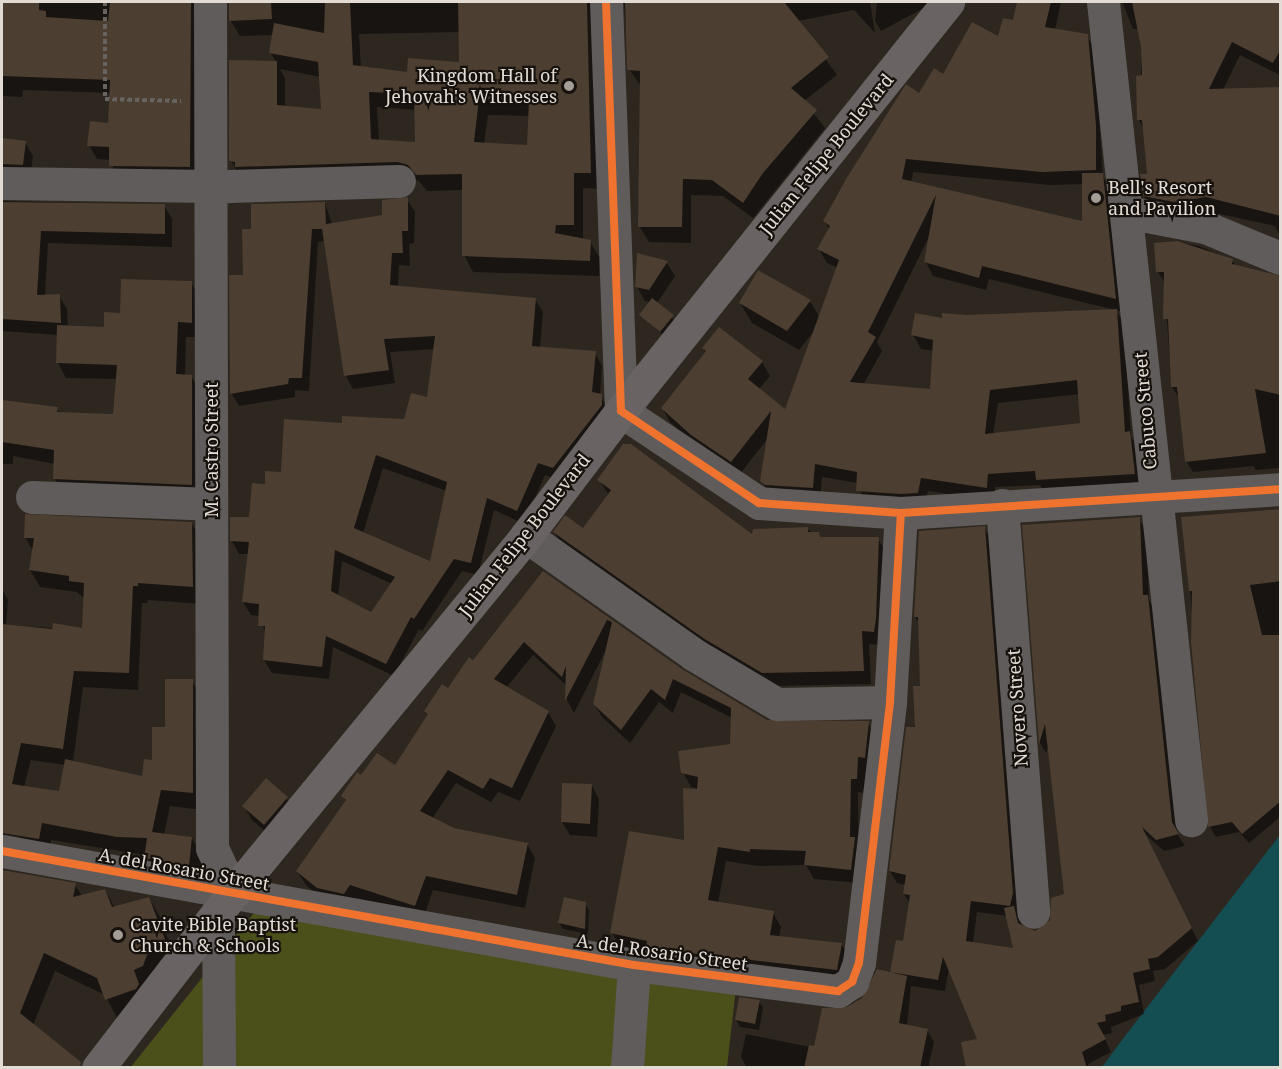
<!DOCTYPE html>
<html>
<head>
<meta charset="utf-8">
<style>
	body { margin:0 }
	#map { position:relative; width:1282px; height:1069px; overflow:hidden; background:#2d2720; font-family:"Noto Serif",serif }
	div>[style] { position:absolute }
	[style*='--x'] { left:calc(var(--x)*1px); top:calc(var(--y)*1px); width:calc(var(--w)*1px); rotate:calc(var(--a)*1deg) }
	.green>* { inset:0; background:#4b4f1a }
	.water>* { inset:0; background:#144e53 }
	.shadow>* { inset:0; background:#0007 }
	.building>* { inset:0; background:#4c3e30 }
	.path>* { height:4px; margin-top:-2px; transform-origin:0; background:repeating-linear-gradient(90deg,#676361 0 4.5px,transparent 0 7.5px) }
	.minor>* { height:33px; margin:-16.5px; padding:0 16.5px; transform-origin:16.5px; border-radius:16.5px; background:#5f5c5b }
	.major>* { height:33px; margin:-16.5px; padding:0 16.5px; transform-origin:16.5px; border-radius:16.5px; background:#696463 }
	.cycleway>* { height:8px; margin:-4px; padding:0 4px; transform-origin:4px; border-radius:4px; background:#ef722f }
	.dots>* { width:16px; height:16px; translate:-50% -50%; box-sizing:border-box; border:3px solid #16110c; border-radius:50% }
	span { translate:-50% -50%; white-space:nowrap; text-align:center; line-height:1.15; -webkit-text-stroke:4.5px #16110c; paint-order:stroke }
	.poi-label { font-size:18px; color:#e3dcd4 }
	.right { translate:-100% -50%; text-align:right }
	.left { translate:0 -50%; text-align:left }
	.street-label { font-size:18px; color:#e3dcd4 }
	.frame { position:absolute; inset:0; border:3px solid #e3dcd4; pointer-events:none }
</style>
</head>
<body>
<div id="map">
	<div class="green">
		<div style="clip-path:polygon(257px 909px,736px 988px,727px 1067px,130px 1068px)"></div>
	</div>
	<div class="water">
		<div style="clip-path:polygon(1280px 835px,1280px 1067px,1102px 1067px,1125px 1036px)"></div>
	</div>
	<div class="shadow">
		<div style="clip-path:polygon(2px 2px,207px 2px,197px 180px,118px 179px,110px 160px,97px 159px,89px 145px,109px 125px,111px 93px,23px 90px,22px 97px,2px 96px)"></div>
		<div style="clip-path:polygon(evenodd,229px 2px,608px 2px,600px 189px,583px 188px,583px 240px,590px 242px,600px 258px,599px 276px,473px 272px,464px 255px,463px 190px,427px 191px,419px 181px,409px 178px,240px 177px,231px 161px,276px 62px,271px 53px,274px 35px,240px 36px,230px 20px,229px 2px,460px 32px,460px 64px,408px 73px,361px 68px,359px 34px,460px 32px,229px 2px,280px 69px,320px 77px,322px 111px,285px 108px,285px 78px,280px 69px,229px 2px,377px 107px,416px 110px,416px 144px,379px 141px,377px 107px,229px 2px,488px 115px,529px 116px,528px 147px,484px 144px,488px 115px)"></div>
		<div style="clip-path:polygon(620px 2px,870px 2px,875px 33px,854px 10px,798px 21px,837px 75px,804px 101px,825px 128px,753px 218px,723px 196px,691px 195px,691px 243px,649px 242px,639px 226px,641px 86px,629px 69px,624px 4px)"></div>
		<div style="clip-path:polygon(877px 2px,935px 2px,881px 31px,875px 21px)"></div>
		<div style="clip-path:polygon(evenodd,1018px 2px,1061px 2px,1055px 30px,1087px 36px,1095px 50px,1103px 177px,1110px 188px,1123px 312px,1116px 310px,1124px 324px,1131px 436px,1137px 447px,1142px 487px,1045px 493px,1040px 485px,995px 487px,994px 501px,928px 491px,925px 506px,865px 504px,858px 483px,822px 477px,820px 501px,770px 495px,762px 481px,769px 437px,739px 475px,700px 449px,670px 422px,663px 409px,706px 353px,703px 349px,762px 362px,770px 376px,759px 389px,786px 411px,814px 331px,799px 350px,752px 323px,740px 303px,759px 272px,810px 301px,820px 318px,838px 268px,827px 263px,819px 249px,829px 229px,825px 221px,919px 95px,999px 38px,1014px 22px,1018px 2px,913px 172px,1050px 185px,1084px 184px,1083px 223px,911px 183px,913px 172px,1018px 2px,929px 237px,926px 262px,933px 276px,986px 290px,989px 279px,1115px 310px,943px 320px,913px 335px,921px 349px,934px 351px,932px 391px,863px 385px,882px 351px,877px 342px,929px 237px,1018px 2px,1080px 394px,1082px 425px,993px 435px,998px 403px,1080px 394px)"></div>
		<div style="clip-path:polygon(1122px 2px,1280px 3px,1280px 75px,1240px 55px,1223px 90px,1280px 89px,1280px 236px,1275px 226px,1215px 213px,1182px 215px,1152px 210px,1144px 196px,1148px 175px,1145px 131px,1139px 120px,1142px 47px,1139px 29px,1133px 29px)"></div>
		<div style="clip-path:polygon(2px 140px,25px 142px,33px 156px,30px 178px,2px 182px)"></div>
		<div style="clip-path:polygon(evenodd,407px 199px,415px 212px,414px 243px,409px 244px,410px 266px,399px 265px,398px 287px,535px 299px,543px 312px,540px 348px,595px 353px,602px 366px,600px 395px,608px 409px,560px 480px,545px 475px,524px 524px,494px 510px,478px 575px,462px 571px,422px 631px,419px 629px,394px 676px,333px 647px,329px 679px,272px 673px,264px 660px,266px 636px,260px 616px,251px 615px,243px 602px,249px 554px,239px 554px,232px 541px,250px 518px,266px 485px,343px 425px,405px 421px,429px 399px,435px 349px,390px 352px,395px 383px,353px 389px,346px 376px,325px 241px,318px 242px,309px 391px,295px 390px,295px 397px,239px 406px,231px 393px,252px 230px,325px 203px,332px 224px,383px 216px,407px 199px,383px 468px,447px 491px,431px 563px,363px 533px,383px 468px,407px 199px,342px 561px,392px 584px,372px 614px,338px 597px,342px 561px)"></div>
		<div style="clip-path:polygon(2px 201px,164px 205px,172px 219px,172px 247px,48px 243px,45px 296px,59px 296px,67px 309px,68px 327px,106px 328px,121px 314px,191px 283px,200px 297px,200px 337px,186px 337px,185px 376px,191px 376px,200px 391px,200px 499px,63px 494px,55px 479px,55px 464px,13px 456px,13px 464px,2px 464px,2px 402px,57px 408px,60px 414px,114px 415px,117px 379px,66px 378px,58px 363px,58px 335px,2px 331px)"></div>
		<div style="clip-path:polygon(1177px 242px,1199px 246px,1232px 260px,1236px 267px,1280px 280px,1280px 468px,1256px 470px,1253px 466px,1193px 472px,1186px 461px,1179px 398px,1172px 387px,1164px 282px,1158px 272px)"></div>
		<div style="clip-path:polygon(638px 255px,667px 263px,675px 276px,657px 303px,676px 322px,665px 337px,640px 315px,651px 302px,645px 301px,637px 287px)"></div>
		<div style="clip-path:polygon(599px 480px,753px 537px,807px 529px,821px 538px,878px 539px,886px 552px,881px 645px,869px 644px,871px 684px,771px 686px,712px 652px,562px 545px,554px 532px,583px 530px,609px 495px)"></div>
		<div style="clip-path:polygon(1280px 509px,1280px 817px,1249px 843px,1239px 832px,1216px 837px,1210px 827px,1190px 590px,1269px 511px)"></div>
		<div style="clip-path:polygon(evenodd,1139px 519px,1146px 531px,1149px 600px,1154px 609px,1178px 835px,1185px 846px,1164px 851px,1145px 834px,1198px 941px,1165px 969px,1153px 971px,1155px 981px,1139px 985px,1144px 1014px,1111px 1027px,1112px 1033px,1103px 1035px,1111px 1052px,1088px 1064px,1089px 1068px,967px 1068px,979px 1040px,949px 968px,945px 991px,911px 986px,907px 1026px,927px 1030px,934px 1042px,928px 1068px,747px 1068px,741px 1057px,746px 1034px,815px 1048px,848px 1009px,893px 975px,904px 943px,910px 904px,904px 894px,906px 885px,897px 883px,890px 871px,921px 687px,920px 624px,915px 617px,984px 528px,991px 540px,1020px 920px,1022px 926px,1035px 932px,1052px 920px,1066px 896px,1049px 744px,1046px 753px,1040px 743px,1024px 527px,1139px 519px,977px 912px,1008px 916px,1015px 950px,973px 943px,977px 912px)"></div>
		<div style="clip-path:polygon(evenodd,192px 524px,202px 541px,202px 604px,148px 600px,147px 603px,142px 603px,138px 690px,83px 687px,73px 762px,144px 777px,192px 681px,202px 698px,202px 810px,170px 806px,164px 835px,192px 838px,202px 856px,199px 882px,156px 875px,146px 855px,51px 840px,49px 855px,27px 850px,20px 837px,2px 834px,2px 589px,8px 600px,6px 625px,84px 630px,85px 599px,77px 592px,40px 587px,30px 570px,33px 551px,25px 537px,192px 524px,31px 760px,65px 765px,60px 793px,24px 787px,31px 760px)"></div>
		<div style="clip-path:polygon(543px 573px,681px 671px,767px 722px,868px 723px,876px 737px,865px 793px,858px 792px,859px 883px,814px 879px,806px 865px,757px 866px,726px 861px,718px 903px,773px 913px,781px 927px,779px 938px,842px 945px,850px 959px,842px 983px,620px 947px,612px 933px,685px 842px,699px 789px,691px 787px,683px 772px,732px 745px,732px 718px,681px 692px,673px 713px,659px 702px,630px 743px,603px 718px,594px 704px,605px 652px,574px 713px,567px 700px,567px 686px,533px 655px,506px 688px,548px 712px,556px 726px,520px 801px,498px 792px,491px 802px,456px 783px,432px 819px,454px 829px,527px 844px,535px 858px,525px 908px,433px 890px,423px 920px,358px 898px,353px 907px,326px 902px,306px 885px,297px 871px,346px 802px,343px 796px,361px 777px,395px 767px,429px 716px,426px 711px,449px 690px)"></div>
		<div style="clip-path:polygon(592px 786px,599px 799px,597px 837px,570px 835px,562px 822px)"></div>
		<div style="clip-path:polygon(286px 798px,294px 811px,273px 838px,252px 820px,244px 806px)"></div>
		<div style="clip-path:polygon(2px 871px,75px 885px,82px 896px,105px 890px,115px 908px,149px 898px,160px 917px,178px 966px,117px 1018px,105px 995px,55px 971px,33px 1025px,83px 1068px,2px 1068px)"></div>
		<div style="clip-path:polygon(585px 904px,589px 910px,588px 934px,563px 929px,559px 923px)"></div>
		<div style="clip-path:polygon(759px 1001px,763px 1008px,759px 1030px,740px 1027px,736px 1020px)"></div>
	</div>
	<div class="building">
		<div style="clip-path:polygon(2px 2px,39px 2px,39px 10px,46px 11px,46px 17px,108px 21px,110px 2px,191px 2px,190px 167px,109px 166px,109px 147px,87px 146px,90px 121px,108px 123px,110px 80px,2px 76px)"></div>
		<div style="clip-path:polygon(229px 2px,271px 2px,272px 19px,229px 21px)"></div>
		<div style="clip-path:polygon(evenodd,325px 2px,350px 2px,353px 65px,407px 72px,408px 58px,459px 62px,458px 2px,587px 2px,591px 173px,574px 173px,574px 225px,556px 225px,555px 233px,591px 240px,590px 261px,462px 256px,462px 174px,416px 175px,408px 165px,398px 162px,235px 167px,235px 162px,229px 161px,229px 60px,277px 61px,277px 105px,321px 109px,318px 62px,269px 53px,274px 23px,324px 33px,325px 2px,369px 92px,414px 94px,415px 142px,371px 139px,369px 92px,325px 2px,479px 99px,529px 100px,527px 145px,474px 142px,479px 99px)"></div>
		<div style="clip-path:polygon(625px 2px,784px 2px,829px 57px,791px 88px,817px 110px,763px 173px,743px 203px,712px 180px,683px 179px,682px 227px,638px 227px,640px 71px,627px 70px)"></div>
		<div style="clip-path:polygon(evenodd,1017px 2px,1051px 2px,1045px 27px,1088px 34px,1096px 125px,1096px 170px,1041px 172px,906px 159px,902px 179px,1082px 221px,1082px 173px,1103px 173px,1116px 299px,982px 266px,979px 278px,924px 262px,936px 195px,868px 332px,876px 337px,850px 382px,930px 389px,933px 340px,911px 335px,915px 313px,942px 318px,942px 313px,966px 315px,1117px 309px,1125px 432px,1130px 431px,1135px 474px,1036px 480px,1035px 471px,988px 474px,987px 488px,921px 478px,918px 493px,901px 494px,856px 491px,857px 472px,815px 464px,813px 488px,765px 485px,760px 481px,771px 411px,731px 462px,691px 435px,661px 408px,706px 351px,702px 348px,719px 327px,763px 361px,748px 379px,785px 409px,839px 260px,817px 249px,830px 226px,823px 221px,846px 179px,906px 84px,919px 93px,934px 68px,943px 74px,972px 22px,998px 36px,1003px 18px,1013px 20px,1017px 2px,1077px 380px,1080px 423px,985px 434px,990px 390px,1077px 380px)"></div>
		<div style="clip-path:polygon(1132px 2px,1281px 2px,1281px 49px,1273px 63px,1232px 42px,1209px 89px,1281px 87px,1281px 216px,1206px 197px,1174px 202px,1143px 196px,1140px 174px,1147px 174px,1142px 120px,1137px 120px,1136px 76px,1142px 75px,1141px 47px)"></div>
		<div style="clip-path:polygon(2px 138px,26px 141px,23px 165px,2px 164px)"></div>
		<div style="clip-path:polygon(evenodd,408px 197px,408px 231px,402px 231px,403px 253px,392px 253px,390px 285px,536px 298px,532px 346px,596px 351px,592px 392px,602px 394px,602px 405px,553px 468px,538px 463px,517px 511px,487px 498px,471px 563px,454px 559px,414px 619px,411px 617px,386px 664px,326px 636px,322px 667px,263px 660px,265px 626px,258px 626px,259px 604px,242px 602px,249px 542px,230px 541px,230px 517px,249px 517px,252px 483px,265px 484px,265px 471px,281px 472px,284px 419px,342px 423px,342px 416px,404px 419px,411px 393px,427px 397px,435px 336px,384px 339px,389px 370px,344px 376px,322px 229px,312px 229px,302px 378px,289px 378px,288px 384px,230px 394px,229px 275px,243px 275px,242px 229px,251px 229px,251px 204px,325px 202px,326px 224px,382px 215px,382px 200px,408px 197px,376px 455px,447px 482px,430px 561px,354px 528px,376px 455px,408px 197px,335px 550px,395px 577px,371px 612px,331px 591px,335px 550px)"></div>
		<div style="clip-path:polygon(2px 202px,165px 204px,165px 234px,41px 231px,37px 295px,60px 294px,61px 323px,2px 319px)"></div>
		<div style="clip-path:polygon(1177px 241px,1233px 259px,1232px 264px,1281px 276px,1281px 395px,1255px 389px,1266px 453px,1185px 462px,1177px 387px,1171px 387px,1168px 319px,1163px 319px,1164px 272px,1156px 272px,1154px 243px)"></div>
		<div style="clip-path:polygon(637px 253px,668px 261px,649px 290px,635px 287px)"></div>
		<div style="clip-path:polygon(758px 270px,811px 300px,787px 331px,739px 303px)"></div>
		<div style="clip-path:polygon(121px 279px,192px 281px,192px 323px,178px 322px,176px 374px,192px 375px,192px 485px,53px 479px,54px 450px,2px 442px,2px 400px,58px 407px,57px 412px,113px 414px,117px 365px,56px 363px,57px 325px,104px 327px,104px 312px,120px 313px)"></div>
		<div style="clip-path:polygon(652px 298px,674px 315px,660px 332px,639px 315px)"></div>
		<div style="clip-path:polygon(623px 444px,631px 444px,752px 534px,753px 529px,808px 527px,808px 532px,819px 532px,820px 537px,879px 537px,876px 619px,874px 632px,862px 631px,864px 671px,762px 673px,703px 638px,553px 532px,565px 515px,583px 528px,611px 490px,597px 480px)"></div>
		<div style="clip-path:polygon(1281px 509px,1281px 581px,1250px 585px,1262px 635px,1281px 635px,1281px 801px,1242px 834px,1232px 822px,1208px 827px,1191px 642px,1192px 591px,1189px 591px,1181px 517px)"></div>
		<div style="clip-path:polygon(25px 514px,192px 522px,193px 587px,138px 583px,138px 586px,133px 586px,129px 673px,74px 671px,63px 749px,21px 743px,12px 784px,59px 791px,65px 759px,142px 776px,144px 759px,152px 760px,152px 727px,165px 727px,165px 679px,193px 679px,193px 793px,161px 790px,152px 832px,192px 837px,189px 866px,144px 858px,147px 838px,117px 837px,42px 823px,39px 839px,2px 833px,2px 624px,52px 629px,53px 623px,82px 628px,84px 583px,69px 581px,69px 576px,29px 570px,34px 538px,24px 538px)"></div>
		<div style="clip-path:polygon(1140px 517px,1143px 595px,1148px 595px,1172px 822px,1179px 834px,1156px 840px,1142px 827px,1192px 928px,1158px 957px,1148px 959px,1150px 969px,1133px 973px,1139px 1002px,1121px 1006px,1121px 1011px,1105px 1015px,1106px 1021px,1097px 1023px,1106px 1039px,1082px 1052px,1087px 1068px,966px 1068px,961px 1042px,977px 1039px,943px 957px,938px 980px,890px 972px,896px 940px,903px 941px,910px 895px,903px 894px,906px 875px,889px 871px,906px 727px,915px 727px,913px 686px,920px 686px,918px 617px,914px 617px,919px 531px,985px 526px,1013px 893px,1010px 906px,971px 901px,966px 941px,1013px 948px,1004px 908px,1014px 906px,1018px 923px,1035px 931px,1050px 920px,1051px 898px,1064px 894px,1045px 724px,1039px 744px,1022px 525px)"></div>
		<div style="clip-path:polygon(543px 571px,682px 669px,767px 720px,869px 721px,865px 758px,858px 757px,857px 779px,851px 779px,850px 837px,855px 837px,851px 870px,804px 865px,806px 851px,750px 849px,750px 852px,718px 847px,708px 900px,774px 911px,770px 935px,842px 943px,837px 970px,646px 948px,647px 941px,610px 933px,629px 831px,684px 840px,683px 788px,697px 789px,698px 777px,681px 773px,678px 751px,730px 744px,731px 708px,673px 679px,665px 700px,651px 689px,621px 730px,593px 704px,612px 622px,607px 620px,565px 701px,566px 666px,562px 677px,524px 642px,494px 679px,549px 711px,512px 788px,490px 778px,483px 789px,448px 770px,420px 811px,454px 828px,528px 843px,517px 895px,426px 876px,415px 906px,350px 885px,344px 894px,317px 888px,296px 871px,346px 800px,341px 796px,357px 772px,361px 775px,377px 753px,395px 765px,428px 714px,424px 711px,442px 684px,448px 688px,469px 657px,473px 660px)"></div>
		<div style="clip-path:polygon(266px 778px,288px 797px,264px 825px,242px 806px)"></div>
		<div style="clip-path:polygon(562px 783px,592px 784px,590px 824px,561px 822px)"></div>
		<div style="clip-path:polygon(2px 870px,76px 883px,73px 897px,105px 889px,112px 907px,149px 897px,168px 947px,147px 955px,143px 966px,134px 970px,139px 984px,136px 989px,105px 1000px,97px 978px,44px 953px,20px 1013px,81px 1062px,80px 1068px,2px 1068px)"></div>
		<div style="clip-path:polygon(564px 897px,586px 902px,585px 929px,558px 923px)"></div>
		<div style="clip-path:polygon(877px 969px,907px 976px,899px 1023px,928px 1029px,920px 1068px,804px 1068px,809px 1045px,814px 1046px,822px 1008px,847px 1007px,862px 998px)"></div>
		<div style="clip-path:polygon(739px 997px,760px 1000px,755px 1024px,735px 1020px)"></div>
	</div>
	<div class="path">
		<div style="--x:105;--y:2;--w:97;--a:90"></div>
		<div style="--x:105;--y:99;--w:76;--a:1.5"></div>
	</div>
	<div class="minor">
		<div style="--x:210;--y:2;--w:846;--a:89.86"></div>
		<div style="--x:212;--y:848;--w:50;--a:65"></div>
		<div style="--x:606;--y:2;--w:409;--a:87.9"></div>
		<div style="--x:621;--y:411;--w:166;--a:33.7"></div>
		<div style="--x:759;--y:503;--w:142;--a:4"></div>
		<div style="--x:901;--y:513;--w:380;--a:-3.6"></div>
		<div style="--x:1103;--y:2;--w:823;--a:83.86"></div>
		<div style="--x:2;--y:183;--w:227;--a:0.8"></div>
		<div style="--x:229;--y:186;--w:170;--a:-1.7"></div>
		<div style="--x:1126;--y:212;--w:80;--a:10.8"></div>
		<div style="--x:1205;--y:227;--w:81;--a:22.5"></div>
		<div style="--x:32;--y:497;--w:179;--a:2.2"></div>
		<div style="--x:1002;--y:505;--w:408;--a:85.6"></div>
		<div style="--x:526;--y:536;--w:204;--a:35.2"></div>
		<div style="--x:693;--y:654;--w:98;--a:30.8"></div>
		<div style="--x:777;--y:704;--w:113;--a:-1"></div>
		<div style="--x:2;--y:851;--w:642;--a:10.23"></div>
		<div style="--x:634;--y:965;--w:206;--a:7.3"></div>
		<div style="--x:838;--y:991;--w:17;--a:-33"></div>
		<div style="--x:852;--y:982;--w:20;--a:-70"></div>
		<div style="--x:859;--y:963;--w:263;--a:-83.2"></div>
		<div style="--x:890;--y:702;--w:189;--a:-86.7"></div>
		<div style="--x:218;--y:913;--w:155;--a:89.6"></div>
		<div style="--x:627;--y:1068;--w:103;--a:-86.1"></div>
	</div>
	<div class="major">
		<div style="--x:98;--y:1068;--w:221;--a:-52.4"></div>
		<div style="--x:233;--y:893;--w:462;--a:-50.6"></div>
		<div style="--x:526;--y:536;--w:157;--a:-52.8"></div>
		<div style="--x:621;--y:411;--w:524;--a:-51.36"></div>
	</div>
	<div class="cycleway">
		<div style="--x:606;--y:2;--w:409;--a:87.9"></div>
		<div style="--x:621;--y:411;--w:166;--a:33.7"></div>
		<div style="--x:759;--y:503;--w:142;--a:4"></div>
		<div style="--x:901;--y:513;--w:380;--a:-3.6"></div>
		<div style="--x:2;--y:851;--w:642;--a:10.23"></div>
		<div style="--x:634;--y:965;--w:206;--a:7.3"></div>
		<div style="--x:838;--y:991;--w:17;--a:-33"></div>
		<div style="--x:852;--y:982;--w:20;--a:-70"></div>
		<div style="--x:859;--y:963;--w:263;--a:-83.2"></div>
		<div style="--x:890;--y:702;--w:189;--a:-86.7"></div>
	</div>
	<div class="dots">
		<div style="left:569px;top:86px;background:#a39d95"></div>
		<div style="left:1096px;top:198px;background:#a39d95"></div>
		<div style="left:118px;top:935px;background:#a39d95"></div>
	</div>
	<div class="poi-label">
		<span class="right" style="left:557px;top:86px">Kingdom Hall of<br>Jehovah's Witnesses</span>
		<span class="left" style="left:1108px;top:198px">Bell's Resort<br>and Pavilion</span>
		<span class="left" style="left:130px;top:935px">Cavite Bible Baptist<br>Church &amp; Schools</span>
	</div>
	<div class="street-label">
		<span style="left:826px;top:154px;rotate:-51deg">Julian Felipe Boulevard</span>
		<span style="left:1145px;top:411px;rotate:-95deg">Cabuco Street</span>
		<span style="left:211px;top:450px;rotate:-90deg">M. Castro Street</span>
		<span style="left:524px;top:535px;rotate:-52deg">Julian Felipe Boulevard</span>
		<span style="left:1017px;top:708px;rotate:-94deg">Novero Street</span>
		<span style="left:184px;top:869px;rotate:10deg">A. del Rosario Street</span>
		<span style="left:662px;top:952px;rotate:8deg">A. del Rosario Street</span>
	</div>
	<div class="frame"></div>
</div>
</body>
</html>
